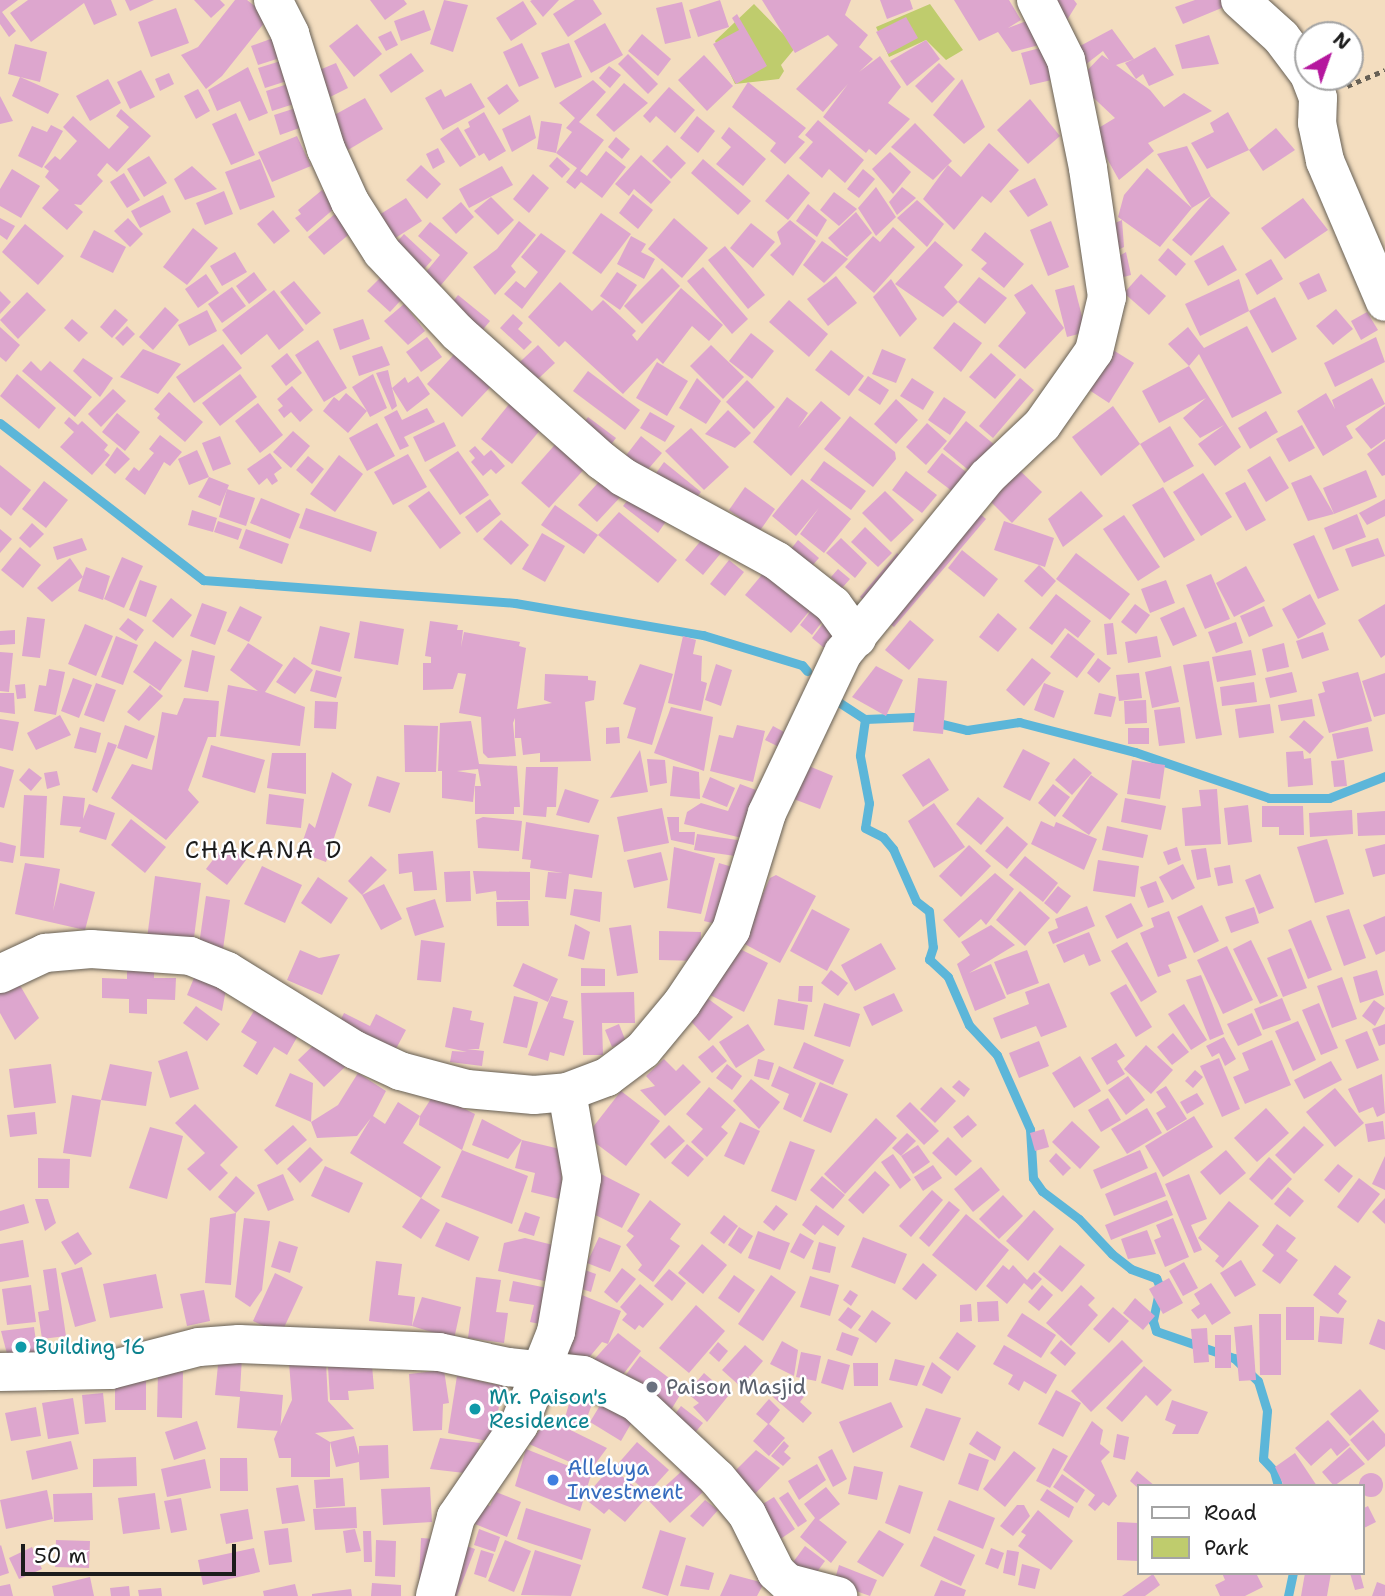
<!DOCTYPE html>
<html>
<head>
<meta charset="utf-8">
<style>
	body { margin:0 }
	#map { position:relative; width:1385px; height:1596px; overflow:hidden; background:#f3ddbf; font-family:"Shantell Sans",sans-serif }
	div>[style] { position:absolute }
	[style*='--x'] { left:calc(var(--x)*1px); top:calc(var(--y)*1px); width:calc(var(--w)*1px); rotate:calc(var(--a)*1deg) }
	.green>* { inset:0; background:#bfcc6d }
	.stream>* { height:9px; margin:-4.5px; padding:0 4.5px; transform-origin:4.5px; border-radius:4.5px; background:#5cb6d9 }
	.building>* { inset:0; background:#dda6ce }
	.round { border-radius:50% }
	.path>* { height:4.5px; margin-top:-2.25px; transform-origin:0; background:repeating-linear-gradient(90deg,#676055 0 5px,transparent 0 10px) }
	.roads { filter:drop-shadow(0 0 2px #676055) drop-shadow(0 0 2px #676055) }
	.minor>* { height:38px; margin:-19px; padding:0 19px; transform-origin:19px; border-radius:19px; background:#fff }
	.dots>* { width:19px; height:19px; translate:-50% -50%; box-sizing:border-box; border:4px solid #fff; border-radius:50% }
	span { translate:-50% -50%; white-space:nowrap; text-align:center; line-height:1.15; -webkit-text-stroke:5px #fff; paint-order:stroke }
	.culture-label { font-size:21px; color:#0d838f }
	.left { translate:0 -50%; text-align:left }
	.worship-label { font-size:21px; color:#5b616d }
	.shop-label { font-size:21px; color:#366cbe }
	.quarter-label { font-size:24px; color:#1c1c1c; letter-spacing:2px }
	.legend { position:absolute; left:1137px; top:1484px; width:228px; height:91px; box-sizing:border-box; background:#fff; border:2px solid #a4a4a4; margin:0; padding:9px 12px; list-style:none; font-size:21px; color:#1c1c1c }
	.legend li { display:flex; align-items:center; gap:14px; height:35px }
	.legend b { width:35px; border:2px solid #a4a4a4 }
	.north { position:absolute; left:1294px; top:21px; width:70px; height:70px; box-sizing:border-box; background:#fff; border:2px solid #a4a4a4; border-radius:50%; rotate:40deg; font-size:19px; font-weight:700; line-height:28px; text-align:center; color:#1c1c1c }
	.north::after { content:''; display:block; margin:auto; width:24px; height:32px; background:#b5179e; clip-path:polygon(50% 0,100% 100%,50% 72%,0 100%) }
	.scale { position:absolute; left:21px; top:1544px; width:215px; height:32px; box-sizing:border-box; border:4px solid #1c1c1c; border-top:0; padding-left:9px; font-size:21px; line-height:24px; white-space:nowrap; color:#1c1c1c; -webkit-text-stroke:5px #fff; paint-order:stroke }
</style>
</head>
<body>
<div id="map">
	<div class="green">
		<div style="clip-path:polygon(754px 4px,796px 47px,781px 65px,784px 71px,779px 79px,735px 84px,715px 41px)"></div>
		<div style="clip-path:polygon(930px 4px,963px 50px,946px 60px,926px 40px,889px 57px,876px 27px)"></div>
	</div>
	<div class="stream">
		<div style="--x:0;--y:423;--w:257;--a:37.7"></div>
		<div style="--x:203;--y:580;--w:313;--a:4.2"></div>
		<div style="--x:515;--y:603;--w:191;--a:9.7"></div>
		<div style="--x:703;--y:635;--w:103;--a:16.9"></div>
		<div style="--x:802;--y:665;--w:8;--a:50"></div>
		<div style="--x:834;--y:699;--w:37;--a:33"></div>
		<div style="--x:865;--y:719;--w:48;--a:-2.4"></div>
		<div style="--x:913;--y:717;--w:56;--a:13.5"></div>
		<div style="--x:967;--y:730;--w:53;--a:-8.7"></div>
		<div style="--x:1019;--y:722;--w:120;--a:14.5"></div>
		<div style="--x:1135;--y:752;--w:142;--a:18.9"></div>
		<div style="--x:1269;--y:798;--w:60;--a:0"></div>
		<div style="--x:1329;--y:798;--w:60;--a:-21.4"></div>
		<div style="--x:865;--y:719;--w:37;--a:98"></div>
		<div style="--x:860;--y:756;--w:48;--a:79.2"></div>
		<div style="--x:869;--y:803;--w:25;--a:99"></div>
		<div style="--x:865;--y:828;--w:20;--a:27"></div>
		<div style="--x:883;--y:837;--w:16;--a:50"></div>
		<div style="--x:893;--y:849;--w:57;--a:66.1"></div>
		<div style="--x:916;--y:901;--w:16;--a:38"></div>
		<div style="--x:929;--y:911;--w:36;--a:84"></div>
		<div style="--x:933;--y:947;--w:13;--a:108"></div>
		<div style="--x:929;--y:959;--w:26;--a:43"></div>
		<div style="--x:948;--y:977;--w:52;--a:66.4"></div>
		<div style="--x:969;--y:1025;--w:41;--a:47"></div>
		<div style="--x:997;--y:1055;--w:81;--a:66"></div>
		<div style="--x:1030;--y:1129;--w:49;--a:86.5"></div>
		<div style="--x:1033;--y:1178;--w:16;--a:55"></div>
		<div style="--x:1042;--y:1191;--w:46;--a:37.1"></div>
		<div style="--x:1079;--y:1219;--w:48;--a:46.7"></div>
		<div style="--x:1112;--y:1254;--w:24;--a:38"></div>
		<div style="--x:1131;--y:1269;--w:27;--a:20"></div>
		<div style="--x:1156;--y:1278;--w:10;--a:66"></div>
		<div style="--x:1160;--y:1287;--w:35;--a:102"></div>
		<div style="--x:1153;--y:1321;--w:10;--a:73"></div>
		<div style="--x:1156;--y:1331;--w:83;--a:19.1"></div>
		<div style="--x:1234;--y:1358;--w:33;--a:44"></div>
		<div style="--x:1258;--y:1381;--w:31;--a:73"></div>
		<div style="--x:1267;--y:1411;--w:48;--a:94.8"></div>
		<div style="--x:1263;--y:1459;--w:16;--a:47"></div>
		<div style="--x:1274;--y:1471;--w:16;--a:75"></div>
		<div style="--x:1288;--y:1596;--w:24;--a:-78"></div>
	</div>
	<div class="building">
		<div style="clip-path:polygon(0 0,18px 0,2px 12px,16px 31px,9px 37px,0 24px)"></div>
		<div style="clip-path:polygon(28px 0,111px 0,117px 15px,94px 25px,84px 3px,31px 42px,10px 13px)"></div>
		<div style="clip-path:polygon(125px 0,154px 0,130px 11px)"></div>
		<div style="clip-path:polygon(194px 0,220px 0,225px 5px,211px 18px)"></div>
		<div style="clip-path:polygon(235px 0,247px 0,269px 17px,222px 76px,206px 89px,181px 55px,198px 47px)"></div>
		<div style="clip-path:polygon(370px 0,404px 0,407px 4px,385px 20px)"></div>
		<div style="clip-path:polygon(444px 0,468px 5px,453px 52px,430px 44px)"></div>
		<div style="clip-path:polygon(559px 0,543px 17px,530px 1px,532px 0)"></div>
		<div style="clip-path:polygon(575px 0,593px 0,602px 14px,568px 37px,553px 14px)"></div>
		<div style="clip-path:polygon(720px 0,729px 27px,698px 37px,689px 10px)"></div>
		<div style="clip-path:polygon(762px 0,851px 0,845px 15px,868px 35px,859px 47px,873px 59px,859px 72px,880px 56px,901px 87px,888px 103px,910px 119px,876px 155px,869px 149px,866px 153px,823px 117px,848px 84px,823px 112px,796px 89px,838px 45px,828px 35px,795px 53px)"></div>
		<div style="clip-path:polygon(880px 0,910px 0,913px 9px,887px 19px)"></div>
		<div style="clip-path:polygon(954px 0,1009px 0,1021px 20px,1008px 28px,1032px 19px,1043px 44px,1012px 52px,998px 32px,979px 41px)"></div>
		<div style="clip-path:polygon(1053px 0,1074px 0,1077px 4px,1067px 20px)"></div>
		<div style="clip-path:polygon(1195px 0,1221px 0,1224px 7px,1183px 24px,1175px 7px)"></div>
		<div style="clip-path:polygon(523px 1px,537px 24px,511px 41px,496px 18px)"></div>
		<div style="clip-path:polygon(682px 2px,691px 38px,665px 44px,656px 8px)"></div>
		<div style="clip-path:polygon(176px 8px,189px 43px,151px 57px,138px 22px)"></div>
		<div style="clip-path:polygon(424px 10px,431px 30px,401px 41px,394px 21px)"></div>
		<div style="clip-path:polygon(737px 14px,767px 66px,736px 84px,713px 44px,739px 30px,732px 18px)"></div>
		<div style="clip-path:polygon(906px 17px,918px 38px,888px 54px,876px 32px)"></div>
		<div style="clip-path:polygon(605px 23px,623px 55px,591px 73px,574px 41px)"></div>
		<div style="clip-path:polygon(357px 24px,382px 54px,354px 77px,329px 46px)"></div>
		<div style="clip-path:polygon(1112px 29px,1134px 59px,1155px 47px,1174px 75px,1149px 86px,1143px 74px,1136px 79px,1125px 63px,1134px 59px,1116px 65px,1150px 90px,1164px 107px,1184px 93px,1212px 111px,1148px 143px,1154px 151px,1119px 180px,1092px 132px,1115px 118px,1083px 88px,1080px 78px,1102px 55px,1109px 60px,1103px 51px,1085px 65px,1080px 46px)"></div>
		<div style="clip-path:polygon(391px 31px,398px 45px,386px 51px,378px 37px)"></div>
		<div style="clip-path:polygon(642px 34px,671px 59px,658px 76px,628px 51px)"></div>
		<div style="clip-path:polygon(1209px 35px,1219px 64px,1182px 69px,1175px 45px)"></div>
		<div style="clip-path:polygon(276px 37px,283px 57px,258px 65px,251px 46px)"></div>
		<div style="clip-path:polygon(926px 40px,940px 59px,907px 86px,890px 61px)"></div>
		<div style="clip-path:polygon(522px 43px,539px 78px,519px 87px,503px 52px)"></div>
		<div style="clip-path:polygon(569px 43px,582px 77px,555px 88px,541px 53px)"></div>
		<div style="clip-path:polygon(15px 44px,47px 52px,40px 82px,20px 77px,59px 94px,48px 114px,12px 96px,20px 77px,8px 74px)"></div>
		<div style="clip-path:polygon(1040px 48px,1056px 79px,1030px 85px,1021px 53px)"></div>
		<div style="clip-path:polygon(411px 53px,424px 71px,391px 93px,379px 75px)"></div>
		<div style="clip-path:polygon(628px 54px,658px 84px,648px 94px,618px 64px)"></div>
		<div style="clip-path:polygon(704px 55px,733px 86px,707px 111px,678px 80px)"></div>
		<div style="clip-path:polygon(284px 60px,290px 80px,265px 88px,258px 68px)"></div>
		<div style="clip-path:polygon(336px 63px,348px 88px,330px 97px,317px 71px)"></div>
		<div style="clip-path:polygon(939px 63px,955px 79px,932px 103px,915px 86px)"></div>
		<div style="clip-path:polygon(609px 66px,621px 75px,610px 88px,599px 78px)"></div>
		<div style="clip-path:polygon(248px 67px,268px 113px,249px 121px,240px 101px,217px 111px,208px 90px)"></div>
		<div style="clip-path:polygon(141px 70px,155px 97px,130px 109px,117px 82px)"></div>
		<div style="clip-path:polygon(169px 73px,174px 84px,160px 91px,155px 79px)"></div>
		<div style="clip-path:polygon(108px 79px,121px 103px,90px 121px,76px 96px)"></div>
		<div style="clip-path:polygon(962px 79px,985px 127px,964px 144px,933px 115px)"></div>
		<div style="clip-path:polygon(593px 80px,606px 92px,579px 122px,604px 140px,580px 171px,587px 176px,606px 151px,626px 167px,602px 198px,581px 182px,575px 189px,566px 182px,577px 168px,556px 153px,572px 132px,566px 128px,575px 118px,559px 103px)"></div>
		<div style="clip-path:polygon(748px 82px,806px 128px,798px 137px,805px 142px,785px 164px,770px 151px,776px 143px,732px 107px)"></div>
		<div style="clip-path:polygon(291px 83px,297px 103px,272px 111px,266px 91px)"></div>
		<div style="clip-path:polygon(471px 83px,485px 107px,443px 130px,425px 98px,441px 89px,445px 97px)"></div>
		<div style="clip-path:polygon(624px 83px,648px 103px,614px 132px,596px 115px)"></div>
		<div style="clip-path:polygon(507px 84px,519px 101px,499px 115px,487px 98px)"></div>
		<div style="clip-path:polygon(669px 87px,695px 110px,675px 133px,656px 116px,650px 123px,643px 116px)"></div>
		<div style="clip-path:polygon(198px 89px,210px 111px,196px 119px,184px 96px)"></div>
		<div style="clip-path:polygon(0 96px,13px 121px,0 124px)"></div>
		<div style="clip-path:polygon(365px 98px,383px 129px,348px 150px,329px 118px)"></div>
		<div style="clip-path:polygon(1030px 99px,1060px 136px,1028px 164px,997px 130px)"></div>
		<div style="clip-path:polygon(299px 107px,305px 126px,280px 135px,274px 115px)"></div>
		<div style="clip-path:polygon(121px 109px,151px 136px,117px 172px,107px 163px,97px 175px,103px 181px,81px 205px,74px 204px,83px 212px,67px 230px,42px 208px,59px 190px,45px 177px,49px 171px,44px 167px,55px 156px,60px 160px,77px 141px,63px 127px,73px 116px,109px 149px,129px 127px,116px 116px)"></div>
		<div style="clip-path:polygon(484px 112px,506px 151px,489px 161px,484px 153px,479px 156px,464px 130px,470px 127px,468px 122px)"></div>
		<div style="clip-path:polygon(1228px 112px,1249px 150px,1207px 169px,1191px 143px,1214px 132px,1210px 123px)"></div>
		<div style="clip-path:polygon(236px 113px,255px 155px,231px 165px,212px 124px)"></div>
		<div style="clip-path:polygon(530px 115px,536px 138px,512px 152px,502px 129px)"></div>
		<div style="clip-path:polygon(697px 116px,715px 131px,698px 153px,680px 138px)"></div>
		<div style="clip-path:polygon(818px 120px,864px 160px,845px 183px,829px 169px,822px 178px,799px 158px,813px 142px,805px 135px)"></div>
		<div style="clip-path:polygon(541px 121px,562px 124px,556px 153px,537px 149px)"></div>
		<div style="clip-path:polygon(915px 123px,952px 161px,933px 180px,891px 147px)"></div>
		<div style="clip-path:polygon(51px 125px,63px 131px,42px 168px,18px 156px,32px 126px,47px 132px)"></div>
		<div style="clip-path:polygon(458px 127px,476px 157px,460px 167px,440px 139px)"></div>
		<div style="clip-path:polygon(729px 127px,766px 159px,743px 186px,716px 164px,731px 147px,721px 138px)"></div>
		<div style="clip-path:polygon(1276px 128px,1295px 150px,1263px 171px,1249px 150px)"></div>
		<div style="clip-path:polygon(297px 136px,311px 166px,272px 182px,258px 152px)"></div>
		<div style="clip-path:polygon(616px 137px,630px 149px,622px 159px,608px 147px)"></div>
		<div style="clip-path:polygon(989px 143px,1019px 170px,991px 203px,982px 196px,954px 230px,923px 199px,948px 165px,961px 177px)"></div>
		<div style="clip-path:polygon(667px 145px,686px 163px,671px 179px,652px 161px)"></div>
		<div style="clip-path:polygon(1187px 146px,1211px 196px,1230px 213px,1191px 256px,1172px 240px,1211px 196px,1192px 208px,1160px 247px,1118px 217px,1124px 195px,1147px 168px,1192px 208px,1157px 154px)"></div>
		<div style="clip-path:polygon(438px 148px,445px 162px,433px 169px,426px 154px)"></div>
		<div style="clip-path:polygon(890px 152px,911px 172px,893px 194px,872px 169px)"></div>
		<div style="clip-path:polygon(641px 155px,671px 182px,651px 204px,634px 189px,629px 196px,615px 184px)"></div>
		<div style="clip-path:polygon(149px 156px,167px 183px,144px 197px,127px 169px)"></div>
		<div style="clip-path:polygon(557px 157px,570px 169px,562px 178px,549px 166px)"></div>
		<div style="clip-path:polygon(260px 159px,275px 197px,240px 210px,225px 172px)"></div>
		<div style="clip-path:polygon(703px 159px,751px 201px,738px 215px,691px 173px)"></div>
		<div style="clip-path:polygon(421px 165px,441px 184px,427px 199px,406px 180px)"></div>
		<div style="clip-path:polygon(192px 166px,217px 189px,185px 200px,174px 179px)"></div>
		<div style="clip-path:polygon(502px 166px,513px 185px,469px 208px,459px 189px)"></div>
		<div style="clip-path:polygon(12px 169px,40px 186px,21px 218px,0 206px,0 189px)"></div>
		<div style="clip-path:polygon(863px 169px,875px 179px,859px 198px,847px 189px)"></div>
		<div style="clip-path:polygon(124px 173px,140px 200px,127px 208px,110px 182px)"></div>
		<div style="clip-path:polygon(533px 174px,549px 188px,529px 213px,513px 199px)"></div>
		<div style="clip-path:polygon(788px 174px,810px 193px,788px 220px,765px 201px)"></div>
		<div style="clip-path:polygon(1035px 178px,1048px 205px,1028px 217px,1009px 191px)"></div>
		<div style="clip-path:polygon(876px 187px,896px 217px,876px 236px,858px 208px)"></div>
		<div style="clip-path:polygon(902px 187px,916px 198px,897px 215px,889px 202px)"></div>
		<div style="clip-path:polygon(322px 190px,336px 207px,307px 232px,295px 218px,301px 214px,298px 210px)"></div>
		<div style="clip-path:polygon(224px 191px,233px 214px,205px 225px,196px 203px)"></div>
		<div style="clip-path:polygon(834px 192px,857px 209px,839px 226px,820px 210px)"></div>
		<div style="clip-path:polygon(633px 194px,653px 210px,638px 229px,619px 213px)"></div>
		<div style="clip-path:polygon(163px 195px,171px 212px,140px 228px,131px 211px)"></div>
		<div style="clip-path:polygon(491px 197px,514px 220px,498px 235px,474px 211px)"></div>
		<div style="clip-path:polygon(406px 198px,422px 221px,386px 244px,371px 220px)"></div>
		<div style="clip-path:polygon(1303px 198px,1328px 230px,1285px 259px,1261px 228px)"></div>
		<div style="clip-path:polygon(917px 200px,944px 224px,927px 247px,897px 218px)"></div>
		<div style="clip-path:polygon(461px 202px,474px 217px,456px 234px,442px 218px)"></div>
		<div style="clip-path:polygon(808px 204px,827px 220px,817px 237px,796px 221px)"></div>
		<div style="clip-path:polygon(273px 210px,290px 231px,274px 244px,257px 224px)"></div>
		<div style="clip-path:polygon(856px 212px,872px 233px,847px 257px,828px 238px)"></div>
		<div style="clip-path:polygon(336px 213px,352px 232px,324px 255px,308px 237px)"></div>
		<div style="clip-path:polygon(601px 213px,631px 234px,601px 274px,572px 253px)"></div>
		<div style="clip-path:polygon(0 218px,15px 226px,7px 240px,0 235px)"></div>
		<div style="clip-path:polygon(128px 218px,143px 234px,130px 247px,114px 231px)"></div>
		<div style="clip-path:polygon(674px 218px,708px 248px,682px 278px,648px 249px)"></div>
		<div style="clip-path:polygon(790px 220px,816px 241px,793px 276px,770px 255px,781px 244px,777px 232px)"></div>
		<div style="clip-path:polygon(1122px 220px,1124px 247px,1112px 253px,1101px 229px)"></div>
		<div style="clip-path:polygon(519px 221px,536px 235px,511px 266px,516px 272px,495px 295px,473px 267px,497px 249px)"></div>
		<div style="clip-path:polygon(1051px 221px,1069px 267px,1048px 276px,1030px 230px)"></div>
		<div style="clip-path:polygon(430px 222px,468px 253px,436px 291px,421px 278px,440px 255px,418px 236px)"></div>
		<div style="clip-path:polygon(751px 223px,775px 242px,753px 268px,730px 248px)"></div>
		<div style="clip-path:polygon(25px 224px,64px 256px,38px 285px,2px 252px)"></div>
		<div style="clip-path:polygon(893px 227px,915px 247px,874px 293px,845px 267px,873px 236px,880px 242px)"></div>
		<div style="clip-path:polygon(193px 228px,218px 248px,187px 285px,163px 267px)"></div>
		<div style="clip-path:polygon(94px 230px,126px 247px,113px 273px,80px 257px)"></div>
		<div style="clip-path:polygon(985px 232px,1024px 264px,1004px 288px,981px 269px,987px 263px,971px 250px)"></div>
		<div style="clip-path:polygon(541px 233px,566px 251px,522px 309px,504px 294px,516px 281px,525px 288px,538px 272px,521px 257px)"></div>
		<div style="clip-path:polygon(404px 234px,432px 260px,418px 276px,390px 250px)"></div>
		<div style="clip-path:polygon(631px 236px,646px 244px,641px 252px,655px 259px,644px 279px,617px 264px)"></div>
		<div style="clip-path:polygon(822px 241px,848px 259px,824px 283px,803px 265px)"></div>
		<div style="clip-path:polygon(935px 241px,963px 265px,944px 287px,958px 302px,943px 317px,895px 284px)"></div>
		<div style="clip-path:polygon(1223px 245px,1237px 270px,1208px 286px,1194px 261px)"></div>
		<div style="clip-path:polygon(725px 246px,765px 295px,748px 309px,708px 260px)"></div>
		<div style="clip-path:polygon(1168px 248px,1186px 264px,1176px 276px,1158px 260px)"></div>
		<div style="clip-path:polygon(235px 252px,247px 272px,222px 286px,210px 266px)"></div>
		<div style="clip-path:polygon(1126px 252px,1131px 275px,1120px 278px,1114px 259px)"></div>
		<div style="clip-path:polygon(1271px 259px,1283px 279px,1257px 295px,1245px 274px)"></div>
		<div style="clip-path:polygon(703px 267px,748px 319px,732px 334px,687px 281px)"></div>
		<div style="clip-path:polygon(390px 268px,412px 288px,390px 312px,367px 291px)"></div>
		<div style="clip-path:polygon(662px 268px,680px 286px,642px 324px,624px 306px)"></div>
		<div style="clip-path:polygon(254px 272px,267px 290px,249px 304px,236px 286px)"></div>
		<div style="clip-path:polygon(617px 272px,637px 285px,620px 310px,600px 296px)"></div>
		<div style="clip-path:polygon(1319px 273px,1327px 291px,1308px 300px,1299px 283px)"></div>
		<div style="clip-path:polygon(206px 274px,219px 293px,198px 308px,185px 289px)"></div>
		<div style="clip-path:polygon(1141px 274px,1166px 296px,1149px 315px,1124px 293px)"></div>
		<div style="clip-path:polygon(836px 276px,857px 303px,828px 326px,807px 299px)"></div>
		<div style="clip-path:polygon(979px 277px,1007px 298px,985px 324px,958px 302px)"></div>
		<div style="clip-path:polygon(891px 279px,917px 319px,900px 337px,873px 297px)"></div>
		<div style="clip-path:polygon(1239px 279px,1249px 311px,1200px 336px,1185px 304px)"></div>
		<div style="clip-path:polygon(294px 281px,321px 313px,306px 325px,280px 292px)"></div>
		<div style="clip-path:polygon(560px 282px,592px 311px,603px 300px,636px 331px,632px 335px,637px 341px,681px 288px,723px 325px,709px 341px,692px 326px,663px 364px,657px 358px,623px 394px,565px 341px,559px 347px,528px 317px)"></div>
		<div style="clip-path:polygon(1032px 284px,1064px 328px,1025px 369px,998px 346px,1026px 313px,1014px 295px)"></div>
		<div style="clip-path:polygon(1074px 285px,1086px 332px,1067px 337px,1055px 290px)"></div>
		<div style="clip-path:polygon(232px 287px,246px 306px,222px 323px,208px 304px)"></div>
		<div style="clip-path:polygon(274px 290px,304px 330px,279px 350px,267px 334px,241px 355px,222px 330px)"></div>
		<div style="clip-path:polygon(0 291px,11px 302px,0 314px)"></div>
		<div style="clip-path:polygon(27px 292px,46px 310px,18px 339px,0 320px)"></div>
		<div style="clip-path:polygon(458px 295px,490px 321px,476px 338px,448px 308px)"></div>
		<div style="clip-path:polygon(1275px 297px,1297px 339px,1272px 353px,1249px 311px)"></div>
		<div style="clip-path:polygon(789px 300px,828px 334px,809px 357px,769px 322px)"></div>
		<div style="clip-path:polygon(404px 304px,425px 331px,408px 345px,384px 321px)"></div>
		<div style="clip-path:polygon(165px 307px,179px 320px,153px 350px,139px 337px)"></div>
		<div style="clip-path:polygon(115px 309px,128px 320px,112px 338px,100px 327px)"></div>
		<div style="clip-path:polygon(1336px 309px,1353px 329px,1333px 345px,1316px 326px)"></div>
		<div style="clip-path:polygon(207px 310px,217px 331px,189px 346px,178px 325px)"></div>
		<div style="clip-path:polygon(1367px 312px,1378px 330px,1361px 340px,1351px 321px)"></div>
		<div style="clip-path:polygon(513px 314px,523px 323px,518px 329px,532px 342px,524px 350px,500px 328px)"></div>
		<div style="clip-path:polygon(72px 319px,88px 333px,79px 342px,64px 328px)"></div>
		<div style="clip-path:polygon(363px 319px,370px 339px,340px 350px,333px 329px)"></div>
		<div style="clip-path:polygon(954px 322px,982px 343px,961px 372px,933px 348px)"></div>
		<div style="clip-path:polygon(127px 326px,135px 334px,123px 346px,115px 338px)"></div>
		<div style="clip-path:polygon(1247px 326px,1282px 393px,1232px 418px,1199px 354px,1189px 366px,1168px 344px,1188px 327px,1204px 348px)"></div>
		<div style="clip-path:polygon(0 327px,20px 345px,6px 362px,0 357px)"></div>
		<div style="clip-path:polygon(751px 333px,774px 351px,752px 379px,729px 361px)"></div>
		<div style="clip-path:polygon(427px 337px,442px 357px,421px 372px,406px 352px)"></div>
		<div style="clip-path:polygon(1376px 337px,1385px 362px,1335px 387px,1324px 363px)"></div>
		<div style="clip-path:polygon(318px 340px,347px 388px,324px 402px,295px 355px)"></div>
		<div style="clip-path:polygon(223px 344px,242px 368px,194px 403px,176px 377px)"></div>
		<div style="clip-path:polygon(538px 345px,555px 363px,524px 392px,507px 374px)"></div>
		<div style="clip-path:polygon(711px 345px,744px 377px,723px 399px,690px 366px)"></div>
		<div style="clip-path:polygon(1105px 345px,1134px 363px,1109px 403px,1080px 384px)"></div>
		<div style="clip-path:polygon(382px 346px,390px 365px,359px 376px,352px 356px)"></div>
		<div style="clip-path:polygon(461px 347px,497px 380px,462px 417px,427px 384px)"></div>
		<div style="clip-path:polygon(143px 349px,181px 364px,158px 394px,120px 377px)"></div>
		<div style="clip-path:polygon(882px 349px,906px 359px,896px 383px,872px 374px)"></div>
		<div style="clip-path:polygon(831px 350px,864px 376px,849px 396px,815px 370px)"></div>
		<div style="clip-path:polygon(287px 353px,302px 373px,286px 386px,271px 366px)"></div>
		<div style="clip-path:polygon(991px 353px,1016px 375px,995px 399px,969px 377px)"></div>
		<div style="clip-path:polygon(83px 358px,113px 378px,100px 397px,73px 371px)"></div>
		<div style="clip-path:polygon(31px 361px,41px 371px,50px 361px,92px 397px,75px 417px,22px 371px)"></div>
		<div style="clip-path:polygon(657px 362px,688px 381px,667px 416px,636px 398px)"></div>
		<div style="clip-path:polygon(1189px 366px,1241px 447px,1215px 466px,1198px 444px,1224px 425px,1200px 438px,1183px 418px,1206px 398px,1159px 423px,1142px 391px)"></div>
		<div style="clip-path:polygon(388px 370px,392px 388px,405px 377px,408px 383px,418px 376px,430px 394px,407px 412px,392px 388px,397px 406px,392px 410px,376px 373px)"></div>
		<div style="clip-path:polygon(588px 371px,640px 410px,625px 430px,573px 391px)"></div>
		<div style="clip-path:polygon(17px 374px,56px 408px,39px 429px,0 396px)"></div>
		<div style="clip-path:polygon(240px 374px,257px 397px,220px 426px,202px 403px)"></div>
		<div style="clip-path:polygon(373px 374px,387px 408px,370px 417px,367px 411px,348px 433px,323px 411px,334px 397px,339px 401px,346px 393px,367px 411px,352px 387px)"></div>
		<div style="clip-path:polygon(868px 376px,889px 390px,880px 405px,858px 390px)"></div>
		<div style="clip-path:polygon(697px 378px,721px 401px,706px 424px,679px 408px)"></div>
		<div style="clip-path:polygon(912px 378px,934px 392px,923px 410px,900px 396px)"></div>
		<div style="clip-path:polygon(1020px 378px,1034px 390px,993px 438px,979px 426px)"></div>
		<div style="clip-path:polygon(1372px 378px,1385px 404px,1346px 426px,1353px 438px,1323px 456px,1297px 411px,1326px 393px,1335px 409px,1332px 400px)"></div>
		<div style="clip-path:polygon(747px 380px,775px 407px,754px 429px,726px 402px)"></div>
		<div style="clip-path:polygon(292px 386px,313px 410px,300px 422px,291px 412px,284px 418px,278px 410px,283px 406px,277px 399px)"></div>
		<div style="clip-path:polygon(113px 389px,126px 401px,101px 427px,88px 414px)"></div>
		<div style="clip-path:polygon(169px 392px,203px 422px,185px 442px,157px 418px,160px 414px,154px 409px)"></div>
		<div style="clip-path:polygon(787px 397px,808px 413px,798px 428px,821px 401px,841px 418px,791px 476px,753px 442px)"></div>
		<div style="clip-path:polygon(944px 397px,966px 412px,950px 435px,928px 420px)"></div>
		<div style="clip-path:polygon(896px 399px,918px 420px,896px 444px,874px 424px)"></div>
		<div style="clip-path:polygon(258px 403px,283px 435px,260px 453px,235px 421px)"></div>
		<div style="clip-path:polygon(510px 403px,541px 429px,512px 464px,481px 439px)"></div>
		<div style="clip-path:polygon(1113px 406px,1140px 444px,1101px 476px,1072px 437px)"></div>
		<div style="clip-path:polygon(1385px 406px,1385px 439px,1371px 449px,1355px 429px)"></div>
		<div style="clip-path:polygon(427px 408px,435px 422px,404px 437px,409px 446px,400px 450px,384px 417px,397px 410px,402px 420px)"></div>
		<div style="clip-path:polygon(728px 410px,751px 433px,735px 448px,705px 434px)"></div>
		<div style="clip-path:polygon(1266px 411px,1278px 432px,1250px 449px,1238px 428px)"></div>
		<div style="clip-path:polygon(650px 412px,675px 426px,665px 442px,640px 428px)"></div>
		<div style="clip-path:polygon(117px 413px,140px 432px,125px 451px,102px 432px)"></div>
		<div style="clip-path:polygon(850px 416px,895px 452px,896px 459px,873px 487px,824px 449px)"></div>
		<div style="clip-path:polygon(69px 417px,78px 425px,82px 421px,108px 445px,104px 450px,110px 455px,92px 475px,60px 447px,74px 432px,64px 423px)"></div>
		<div style="clip-path:polygon(588px 417px,616px 438px,606px 451px,579px 430px)"></div>
		<div style="clip-path:polygon(966px 421px,996px 446px,972px 473px,943px 449px)"></div>
		<div style="clip-path:polygon(444px 422px,456px 446px,425px 462px,413px 437px)"></div>
		<div style="clip-path:polygon(377px 423px,395px 456px,367px 471px,349px 438px)"></div>
		<div style="clip-path:polygon(927px 423px,947px 441px,926px 465px,906px 447px)"></div>
		<div style="clip-path:polygon(1302px 425px,1315px 448px,1289px 462px,1276px 439px)"></div>
		<div style="clip-path:polygon(1170px 426px,1194px 466px,1164px 483px,1140px 444px)"></div>
		<div style="clip-path:polygon(691px 428px,729px 467px,704px 490px,665px 451px)"></div>
		<div style="clip-path:polygon(293px 431px,310px 446px,291px 468px,273px 452px)"></div>
		<div style="clip-path:polygon(160px 435px,182px 452px,170px 466px,164px 462px,145px 495px,125px 479px,134px 467px,139px 471px,154px 453px,149px 449px)"></div>
		<div style="clip-path:polygon(220px 436px,231px 464px,213px 471px,202px 443px)"></div>
		<div style="clip-path:polygon(641px 436px,662px 453px,644px 474px,624px 458px)"></div>
		<div style="clip-path:polygon(560px 439px,588px 465px,549px 508px,521px 483px)"></div>
		<div style="clip-path:polygon(1385px 441px,1385px 475px,1382px 476px,1367px 454px)"></div>
		<div style="clip-path:polygon(475px 446px,484px 456px,491px 450px,505px 466px,496px 474px,491px 469px,483px 476px,471px 462px,475px 458px,469px 451px)"></div>
		<div style="clip-path:polygon(117px 447px,130px 459px,115px 474px,105px 465px)"></div>
		<div style="clip-path:polygon(197px 450px,209px 477px,189px 485px,178px 459px)"></div>
		<div style="clip-path:polygon(458px 451px,489px 495px,460px 515px,429px 470px)"></div>
		<div style="clip-path:polygon(270px 453px,282px 468px,274px 474px,278px 481px,272px 485px,267px 478px,259px 485px,247px 469px)"></div>
		<div style="clip-path:polygon(942px 453px,975px 479px,961px 498px,927px 472px)"></div>
		<div style="clip-path:polygon(408px 454px,427px 487px,393px 505px,374px 472px)"></div>
		<div style="clip-path:polygon(339px 455px,363px 474px,335px 512px,310px 494px)"></div>
		<div style="clip-path:polygon(308px 456px,324px 469px,312px 484px,296px 470px)"></div>
		<div style="clip-path:polygon(1270px 456px,1289px 488px,1266px 502px,1247px 470px)"></div>
		<div style="clip-path:polygon(824px 461px,866px 491px,851px 510px,810px 480px)"></div>
		<div style="clip-path:polygon(664px 462px,701px 492px,690px 506px,654px 476px)"></div>
		<div style="clip-path:polygon(1012px 463px,1042px 492px,1012px 523px,982px 493px)"></div>
		<div style="clip-path:polygon(0 465px,31px 490px,11px 516px,0 507px)"></div>
		<div style="clip-path:polygon(1366px 470px,1377px 497px,1334px 514px,1323px 488px)"></div>
		<div style="clip-path:polygon(906px 471px,937px 495px,922px 513px,892px 490px)"></div>
		<div style="clip-path:polygon(1203px 473px,1232px 517px,1201px 536px,1173px 492px)"></div>
		<div style="clip-path:polygon(606px 474px,626px 491px,597px 522px,578px 505px)"></div>
		<div style="clip-path:polygon(1311px 475px,1334px 514px,1308px 521px,1291px 483px)"></div>
		<div style="clip-path:polygon(209px 477px,229px 485px,220px 506px,198px 497px)"></div>
		<div style="clip-path:polygon(802px 479px,851px 519px,824px 553px,800px 534px,819px 508px,796px 536px,772px 516px)"></div>
		<div style="clip-path:polygon(44px 481px,68px 500px,46px 528px,22px 509px)"></div>
		<div style="clip-path:polygon(1245px 482px,1266px 520px,1246px 531px,1225px 493px)"></div>
		<div style="clip-path:polygon(745px 487px,775px 509px,759px 532px,729px 510px)"></div>
		<div style="clip-path:polygon(1163px 487px,1195px 540px,1164px 558px,1132px 505px)"></div>
		<div style="clip-path:polygon(227px 489px,255px 498px,246px 526px,219px 517px)"></div>
		<div style="clip-path:polygon(429px 491px,461px 533px,440px 549px,408px 506px)"></div>
		<div style="clip-path:polygon(885px 491px,914px 520px,891px 542px,862px 513px)"></div>
		<div style="clip-path:polygon(1081px 491px,1103px 516px,1063px 547px,1048px 519px)"></div>
		<div style="clip-path:polygon(634px 492px,669px 517px,658px 533px,623px 506px)"></div>
		<div style="clip-path:polygon(261px 498px,300px 514px,290px 539px,250px 523px)"></div>
		<div style="clip-path:polygon(490px 499px,501px 514px,477px 533px,465px 517px)"></div>
		<div style="clip-path:polygon(1385px 499px,1385px 516px,1367px 525px,1359px 513px)"></div>
		<div style="clip-path:polygon(555px 505px,598px 535px,584px 554px,541px 525px)"></div>
		<div style="clip-path:polygon(972px 507px,986px 519px,894px 627px,880px 615px)"></div>
		<div style="clip-path:polygon(306px 508px,377px 532px,371px 552px,299px 528px)"></div>
		<div style="clip-path:polygon(192px 510px,217px 518px,213px 532px,188px 525px)"></div>
		<div style="clip-path:polygon(619px 512px,677px 560px,658px 583px,598px 535px)"></div>
		<div style="clip-path:polygon(1357px 514px,1366px 537px,1333px 550px,1324px 528px)"></div>
		<div style="clip-path:polygon(1124px 515px,1160px 567px,1138px 581px,1103px 529px)"></div>
		<div style="clip-path:polygon(501px 520px,529px 545px,511px 565px,483px 539px)"></div>
		<div style="clip-path:polygon(218px 521px,242px 529px,238px 540px,214px 532px)"></div>
		<div style="clip-path:polygon(1004px 521px,1054px 538px,1045px 567px,994px 550px)"></div>
		<div style="clip-path:polygon(32px 523px,44px 534px,30px 548px,19px 538px)"></div>
		<div style="clip-path:polygon(865px 527px,892px 553px,878px 567px,851px 542px)"></div>
		<div style="clip-path:polygon(0 529px,12px 539px,0 553px)"></div>
		<div style="clip-path:polygon(246px 529px,289px 544px,282px 564px,239px 548px)"></div>
		<div style="clip-path:polygon(542px 533px,565px 546px,545px 582px,522px 569px)"></div>
		<div style="clip-path:polygon(1314px 535px,1339px 590px,1318px 599px,1293px 544px)"></div>
		<div style="clip-path:polygon(82px 538px,87px 550px,57px 560px,53px 547px)"></div>
		<div style="clip-path:polygon(703px 538px,721px 553px,703px 575px,685px 560px)"></div>
		<div style="clip-path:polygon(841px 538px,867px 563px,855px 578px,826px 553px)"></div>
		<div style="clip-path:polygon(1378px 538px,1385px 556px,1352px 567px,1345px 549px)"></div>
		<div style="clip-path:polygon(798px 540px,819px 558px,811px 567px,791px 549px)"></div>
		<div style="clip-path:polygon(20px 547px,41px 565px,23px 588px,1px 570px)"></div>
		<div style="clip-path:polygon(962px 550px,998px 579px,984px 597px,948px 568px)"></div>
		<div style="clip-path:polygon(897px 553px,910px 564px,873px 608px,860px 597px)"></div>
		<div style="clip-path:polygon(1076px 553px,1130px 594px,1110px 620px,1056px 579px)"></div>
		<div style="clip-path:polygon(122px 557px,143px 566px,124px 608px,104px 599px)"></div>
		<div style="clip-path:polygon(70px 558px,83px 577px,52px 602px,37px 588px)"></div>
		<div style="clip-path:polygon(729px 560px,744px 572px,725px 596px,710px 584px)"></div>
		<div style="clip-path:polygon(771px 564px,817px 602px,791px 633px,745px 595px)"></div>
		<div style="clip-path:polygon(1039px 565px,1056px 581px,1042px 597px,1024px 581px)"></div>
		<div style="clip-path:polygon(1246px 566px,1265px 601px,1234px 617px,1216px 583px)"></div>
		<div style="clip-path:polygon(86px 567px,110px 576px,103px 600px,78px 591px)"></div>
		<div style="clip-path:polygon(838px 569px,850px 579px,842px 588px,831px 577px)"></div>
		<div style="clip-path:polygon(1211px 574px,1230px 619px,1205px 629px,1186px 585px)"></div>
		<div style="clip-path:polygon(140px 580px,157px 586px,146px 617px,129px 610px)"></div>
		<div style="clip-path:polygon(1166px 580px,1175px 603px,1150px 613px,1141px 589px)"></div>
		<div style="clip-path:polygon(1056px 594px,1091px 621px,1078px 638px,1065px 628px,1052px 645px,1029px 628px)"></div>
		<div style="clip-path:polygon(1310px 594px,1326px 624px,1298px 639px,1282px 609px)"></div>
		<div style="clip-path:polygon(171px 598px,192px 615px,173px 638px,152px 621px)"></div>
		<div style="clip-path:polygon(819px 600px,831px 610px,812px 635px,800px 625px)"></div>
		<div style="clip-path:polygon(202px 603px,227px 612px,215px 645px,190px 636px)"></div>
		<div style="clip-path:polygon(1135px 604px,1150px 615px,1136px 634px,1121px 622px)"></div>
		<div style="clip-path:polygon(1385px 604px,1385px 655px,1381px 658px,1358px 620px)"></div>
		<div style="clip-path:polygon(240px 606px,262px 617px,249px 642px,227px 631px)"></div>
		<div style="clip-path:polygon(1264px 606px,1273px 626px,1249px 637px,1240px 616px)"></div>
		<div style="clip-path:polygon(1184px 607px,1197px 636px,1173px 646px,1160px 618px)"></div>
		<div style="clip-path:polygon(831px 613px,844px 623px,824px 648px,812px 638px)"></div>
		<div style="clip-path:polygon(998px 613px,1017px 629px,998px 652px,979px 637px)"></div>
		<div style="clip-path:polygon(27px 617px,45px 619px,40px 658px,22px 656px)"></div>
		<div style="clip-path:polygon(128px 618px,144px 630px,136px 641px,119px 629px)"></div>
		<div style="clip-path:polygon(910px 620px,934px 640px,909px 670px,885px 650px)"></div>
		<div style="clip-path:polygon(360px 621px,404px 629px,398px 665px,354px 658px)"></div>
		<div style="clip-path:polygon(430px 621px,458px 625px,457px 630px,463px 630px,461px 647px,464px 632px,520px 642px,519px 646px,526px 648px,517px 709px,552px 703px,544px 700px,545px 674px,588px 676px,588px 680px,596px 681px,594px 700px,585px 702px,591px 761px,540px 762px,540px 753px,523px 755px,521px 738px,515px 738px,515px 718px,513px 723px,516px 756px,488px 758px,483px 753px,481px 717px,459px 713px,466px 674px,458px 673px,453px 689px,423px 690px,423px 663px,431px 663px,431px 657px,425px 656px)"></div>
		<div style="clip-path:polygon(1236px 622px,1243px 643px,1216px 653px,1208px 632px)"></div>
		<div style="clip-path:polygon(1113px 623px,1117px 654px,1107px 655px,1104px 624px)"></div>
		<div style="clip-path:polygon(85px 624px,113px 636px,96px 676px,68px 664px)"></div>
		<div style="clip-path:polygon(320px 626px,350px 633px,340px 672px,311px 664px)"></div>
		<div style="clip-path:polygon(15px 630px,15px 644px,0 645px,0 631px)"></div>
		<div style="clip-path:polygon(1323px 632px,1329px 650px,1302px 659px,1296px 641px)"></div>
		<div style="clip-path:polygon(1068px 633px,1095px 654px,1077px 678px,1050px 657px)"></div>
		<div style="clip-path:polygon(116px 636px,138px 645px,123px 685px,101px 677px)"></div>
		<div style="clip-path:polygon(683px 636px,696px 640px,693px 654px,702px 656px,701px 681px,707px 683px,701px 711px,668px 703px)"></div>
		<div style="clip-path:polygon(1157px 636px,1161px 657px,1128px 663px,1125px 642px)"></div>
		<div style="clip-path:polygon(155px 641px,182px 660px,160px 691px,133px 672px)"></div>
		<div style="clip-path:polygon(248px 643px,283px 665px,265px 692px,305px 707px,300px 746px,220px 736px,228px 685px,258px 691px,230px 670px)"></div>
		<div style="clip-path:polygon(1284px 643px,1289px 667px,1267px 672px,1262px 649px)"></div>
		<div style="clip-path:polygon(192px 650px,215px 656px,208px 692px,184px 687px)"></div>
		<div style="clip-path:polygon(1251px 650px,1256px 675px,1217px 682px,1212px 657px)"></div>
		<div style="clip-path:polygon(0 652px,13px 653px,9px 692px,0 691px)"></div>
		<div style="clip-path:polygon(294px 657px,313px 670px,295px 694px,276px 682px)"></div>
		<div style="clip-path:polygon(1032px 658px,1051px 673px,1024px 706px,1006px 690px)"></div>
		<div style="clip-path:polygon(1098px 658px,1111px 668px,1099px 683px,1087px 673px)"></div>
		<div style="clip-path:polygon(1209px 661px,1222px 735px,1196px 739px,1183px 665px)"></div>
		<div style="clip-path:polygon(640px 664px,673px 674px,652px 745px,627px 738px,636px 708px,623px 704px)"></div>
		<div style="clip-path:polygon(716px 664px,732px 670px,721px 706px,705px 700px)"></div>
		<div style="clip-path:polygon(876px 666px,903px 680px,886px 716px,852px 697px)"></div>
		<div style="clip-path:polygon(1171px 666px,1179px 702px,1152px 708px,1145px 672px)"></div>
		<div style="clip-path:polygon(49px 669px,65px 672px,56px 715px,34px 711px,39px 685px,46px 686px)"></div>
		<div style="clip-path:polygon(316px 670px,342px 677px,336px 698px,310px 691px)"></div>
		<div style="clip-path:polygon(1292px 672px,1297px 692px,1270px 698px,1265px 678px)"></div>
		<div style="clip-path:polygon(1358px 672px,1372px 721px,1329px 733px,1318px 694px,1325px 692px,1322px 682px)"></div>
		<div style="clip-path:polygon(1139px 673px,1142px 698px,1119px 701px,1116px 675px)"></div>
		<div style="clip-path:polygon(1385px 673px,1385px 714px,1374px 717px,1362px 681px)"></div>
		<div style="clip-path:polygon(73px 678px,92px 685px,79px 718px,61px 711px)"></div>
		<div style="clip-path:polygon(918px 678px,947px 681px,943px 734px,913px 731px)"></div>
		<div style="clip-path:polygon(1254px 682px,1257px 702px,1222px 706px,1220px 687px)"></div>
		<div style="clip-path:polygon(96px 683px,116px 690px,104px 722px,84px 715px)"></div>
		<div style="clip-path:polygon(1044px 683px,1064px 691px,1054px 718px,1034px 710px)"></div>
		<div style="clip-path:polygon(25px 684px,26px 698px,17px 699px,15px 685px)"></div>
		<div style="clip-path:polygon(150px 685px,163px 696px,139px 721px,127px 712px)"></div>
		<div style="clip-path:polygon(0 693px,14px 693px,15px 714px,0 712px)"></div>
		<div style="clip-path:polygon(1099px 693px,1116px 697px,1111px 717px,1094px 714px)"></div>
		<div style="clip-path:polygon(184px 698px,219px 701px,216px 737px,208px 737px,188px 790px,199px 802px,166px 840px,111px 798px,132px 764px,152px 770px,162px 712px,177px 715px)"></div>
		<div style="clip-path:polygon(1312px 699px,1315px 716px,1281px 721px,1278px 705px)"></div>
		<div style="clip-path:polygon(1146px 700px,1147px 723px,1125px 724px,1124px 701px)"></div>
		<div style="clip-path:polygon(315px 701px,338px 702px,336px 729px,314px 728px)"></div>
		<div style="clip-path:polygon(1270px 704px,1274px 733px,1239px 738px,1235px 709px)"></div>
		<div style="clip-path:polygon(671px 707px,713px 717px,704px 771px,654px 753px)"></div>
		<div style="clip-path:polygon(1180px 707px,1185px 743px,1159px 746px,1154px 710px)"></div>
		<div style="clip-path:polygon(60px 715px,71px 735px,36px 750px,27px 733px)"></div>
		<div style="clip-path:polygon(0 719px,19px 722px,13px 751px,0 748px)"></div>
		<div style="clip-path:polygon(1304px 720px,1324px 737px,1310px 754px,1289px 737px)"></div>
		<div style="clip-path:polygon(471px 721px,479px 764px,517px 766px,520px 807px,514px 807px,514px 814px,475px 814px,475px 786px,481px 786px,478px 769px,457px 771px,476px 774px,473px 802px,442px 798px,442px 771px,438px 771px,440px 723px)"></div>
		<div style="clip-path:polygon(125px 725px,155px 736px,147px 759px,117px 748px)"></div>
		<div style="clip-path:polygon(404px 725px,438px 726px,436px 772px,405px 772px)"></div>
		<div style="clip-path:polygon(737px 725px,765px 731px,753px 782px,710px 771px,719px 735px,733px 738px)"></div>
		<div style="clip-path:polygon(773px 726px,786px 733px,779px 747px,765px 740px)"></div>
		<div style="clip-path:polygon(80px 727px,101px 733px,96px 753px,74px 748px)"></div>
		<div style="clip-path:polygon(619px 727px,620px 743px,606px 744px,606px 728px)"></div>
		<div style="clip-path:polygon(1368px 727px,1373px 751px,1337px 759px,1332px 734px)"></div>
		<div style="clip-path:polygon(1128px 728px,1149px 728px,1149px 744px,1128px 744px)"></div>
		<div style="clip-path:polygon(108px 742px,117px 745px,97px 793px,92px 790px)"></div>
		<div style="clip-path:polygon(211px 745px,265px 760px,255px 793px,202px 777px)"></div>
		<div style="clip-path:polygon(1023px 749px,1050px 763px,1030px 801px,1003px 787px)"></div>
		<div style="clip-path:polygon(640px 750px,648px 792px,610px 798px)"></div>
		<div style="clip-path:polygon(1303px 751px,1304px 759px,1311px 758px,1313px 785px,1288px 787px,1286px 752px)"></div>
		<div style="clip-path:polygon(272px 753px,306px 753px,306px 794px,267px 788px)"></div>
		<div style="clip-path:polygon(929px 758px,949px 790px,923px 807px,902px 775px)"></div>
		<div style="clip-path:polygon(1074px 758px,1092px 773px,1072px 795px,1055px 780px)"></div>
		<div style="clip-path:polygon(647px 759px,665px 760px,667px 783px,650px 786px)"></div>
		<div style="clip-path:polygon(1132px 760px,1165px 765px,1160px 799px,1127px 794px)"></div>
		<div style="clip-path:polygon(1344px 760px,1347px 786px,1334px 787px,1331px 761px)"></div>
		<div style="clip-path:polygon(804px 764px,833px 776px,820px 809px,791px 798px)"></div>
		<div style="clip-path:polygon(0 766px,14px 770px,4px 808px,0 807px)"></div>
		<div style="clip-path:polygon(673px 766px,699px 772px,700px 799px,670px 796px)"></div>
		<div style="clip-path:polygon(526px 767px,558px 767px,556px 807px,547px 807px,546px 817px,523px 815px)"></div>
		<div style="clip-path:polygon(29px 768px,42px 778px,31px 791px,19px 780px)"></div>
		<div style="clip-path:polygon(57px 771px,60px 785px,47px 789px,44px 773px)"></div>
		<div style="clip-path:polygon(332px 772px,352px 784px,326px 862px,299px 852px,309px 823px,315px 828px)"></div>
		<div style="clip-path:polygon(1091px 775px,1118px 794px,1089px 835px,1062px 816px)"></div>
		<div style="clip-path:polygon(377px 776px,400px 783px,390px 813px,368px 806px)"></div>
		<div style="clip-path:polygon(710px 777px,735px 788px,727px 807px,702px 797px)"></div>
		<div style="clip-path:polygon(740px 784px,756px 790px,742px 838px,684px 824px,687px 812px,701px 803px,728px 811px)"></div>
		<div style="clip-path:polygon(1053px 784px,1070px 797px,1055px 817px,1038px 803px)"></div>
		<div style="clip-path:polygon(565px 789px,599px 800px,589px 823px,556px 815px)"></div>
		<div style="clip-path:polygon(1217px 789px,1221px 844px,1185px 846px,1182px 808px,1201px 806px,1199px 790px)"></div>
		<div style="clip-path:polygon(269px 794px,304px 799px,301px 828px,266px 824px)"></div>
		<div style="clip-path:polygon(24px 795px,47px 796px,44px 858px,20px 856px)"></div>
		<div style="clip-path:polygon(63px 796px,85px 798px,83px 819px,89px 804px,115px 813px,106px 840px,79px 832px,81px 827px,60px 825px)"></div>
		<div style="clip-path:polygon(978px 797px,1004px 818px,981px 845px,956px 824px)"></div>
		<div style="clip-path:polygon(1125px 798px,1166px 806px,1161px 830px,1121px 822px)"></div>
		<div style="clip-path:polygon(934px 803px,965px 847px,934px 868px,908px 821px)"></div>
		<div style="clip-path:polygon(1248px 805px,1252px 842px,1228px 845px,1224px 808px)"></div>
		<div style="clip-path:polygon(1262px 806px,1303px 806px,1304px 835px,1279px 835px,1279px 827px,1262px 827px)"></div>
		<div style="clip-path:polygon(662px 808px,669px 843px,624px 852px,617px 817px)"></div>
		<div style="clip-path:polygon(1352px 810px,1353px 834px,1310px 837px,1309px 813px)"></div>
		<div style="clip-path:polygon(1385px 811px,1385px 835px,1358px 836px,1357px 813px)"></div>
		<div style="clip-path:polygon(483px 817px,522px 821px,519px 851px,478px 848px,476px 820px)"></div>
		<div style="clip-path:polygon(667px 817px,679px 817px,679px 832px,695px 832px,694px 845px,671px 840px)"></div>
		<div style="clip-path:polygon(131px 819px,166px 847px,145px 873px,111px 845px)"></div>
		<div style="clip-path:polygon(1041px 821px,1054px 827px,1056px 822px,1097px 839px,1084px 870px,1031px 844px)"></div>
		<div style="clip-path:polygon(526px 822px,599px 835px,592px 878px,569px 874px,566px 899px,545px 897px,548px 872px,563px 873px,530px 868px,531px 860px,522px 859px)"></div>
		<div style="clip-path:polygon(1007px 826px,1028px 844px,1007px 869px,985px 851px)"></div>
		<div style="clip-path:polygon(1107px 826px,1148px 835px,1143px 858px,1102px 850px)"></div>
		<div style="clip-path:polygon(697px 834px,744px 841px,742px 857px,694px 850px)"></div>
		<div style="clip-path:polygon(1327px 839px,1344px 894px,1315px 903px,1297px 847px)"></div>
		<div style="clip-path:polygon(0 842px,16px 846px,13px 863px,0 861px)"></div>
		<div style="clip-path:polygon(225px 844px,246px 860px,227px 885px,206px 869px)"></div>
		<div style="clip-path:polygon(1385px 844px,1385px 874px,1373px 877px,1365px 849px)"></div>
		<div style="clip-path:polygon(969px 845px,991px 866px,961px 897px,939px 876px)"></div>
		<div style="clip-path:polygon(674px 847px,715px 858px,701px 914px,667px 908px)"></div>
		<div style="clip-path:polygon(1177px 847px,1181px 860px,1168px 865px,1163px 852px)"></div>
		<div style="clip-path:polygon(1206px 848px,1211px 877px,1197px 880px,1191px 850px)"></div>
		<div style="clip-path:polygon(433px 851px,437px 890px,414px 891px,412px 872px,399px 874px,398px 854px)"></div>
		<div style="clip-path:polygon(661px 852px,668px 880px,634px 888px,627px 860px)"></div>
		<div style="clip-path:polygon(371px 856px,387px 870px,362px 895px,384px 884px,402px 919px,381px 930px,362px 895px,348px 881px)"></div>
		<div style="clip-path:polygon(1025px 856px,1058px 883px,1043px 902px,1009px 875px)"></div>
		<div style="clip-path:polygon(1098px 860px,1139px 866px,1135px 897px,1093px 891px)"></div>
		<div style="clip-path:polygon(25px 863px,60px 869px,53px 911px,60px 883px,95px 892px,85px 930px,15px 914px)"></div>
		<div style="clip-path:polygon(719px 863px,739px 869px,724px 926px,704px 921px)"></div>
		<div style="clip-path:polygon(1183px 864px,1195px 888px,1172px 900px,1159px 877px)"></div>
		<div style="clip-path:polygon(1230px 865px,1233px 883px,1218px 886px,1214px 868px)"></div>
		<div style="clip-path:polygon(262px 866px,302px 885px,285px 923px,244px 904px)"></div>
		<div style="clip-path:polygon(470px 871px,471px 901px,446px 902px,444px 872px)"></div>
		<div style="clip-path:polygon(473px 871px,530px 872px,530px 900px,497px 900px,496px 891px,476px 894px)"></div>
		<div style="clip-path:polygon(995px 873px,1014px 889px,986px 925px,981px 919px,959px 938px,943px 920px)"></div>
		<div style="clip-path:polygon(1260px 874px,1274px 908px,1259px 914px,1245px 880px)"></div>
		<div style="clip-path:polygon(776px 875px,816px 896px,780px 963px,741px 942px,770px 878px)"></div>
		<div style="clip-path:polygon(155px 876px,201px 883px,193px 945px,147px 939px)"></div>
		<div style="clip-path:polygon(318px 877px,348px 898px,331px 924px,301px 903px)"></div>
		<div style="clip-path:polygon(1156px 881px,1164px 902px,1148px 908px,1140px 887px)"></div>
		<div style="clip-path:polygon(1058px 886px,1071px 896px,1057px 914px,1044px 903px)"></div>
		<div style="clip-path:polygon(574px 889px,602px 892px,600px 922px,570px 915px)"></div>
		<div style="clip-path:polygon(1020px 891px,1050px 918px,1025px 946px,996px 920px)"></div>
		<div style="clip-path:polygon(206px 896px,230px 900px,223px 949px,199px 945px)"></div>
		<div style="clip-path:polygon(435px 899px,444px 927px,415px 936px,406px 908px)"></div>
		<div style="clip-path:polygon(528px 901px,529px 926px,497px 926px,496px 902px)"></div>
		<div style="clip-path:polygon(1131px 903px,1143px 926px,1117px 939px,1105px 916px)"></div>
		<div style="clip-path:polygon(1202px 905px,1219px 941px,1194px 953px,1177px 917px)"></div>
		<div style="clip-path:polygon(1087px 906px,1095px 926px,1053px 944px,1048px 932px,1058px 928px,1055px 919px)"></div>
		<div style="clip-path:polygon(1254px 907px,1259px 923px,1231px 933px,1225px 917px)"></div>
		<div style="clip-path:polygon(812px 909px,850px 929px,827px 971px,790px 951px)"></div>
		<div style="clip-path:polygon(1349px 909px,1366px 958px,1344px 966px,1326px 916px)"></div>
		<div style="clip-path:polygon(1169px 911px,1187px 958px,1168px 965px,1171px 972px,1158px 977px,1140px 933px,1154px 927px,1151px 918px)"></div>
		<div style="clip-path:polygon(1385px 916px,1385px 951px,1376px 955px,1363px 925px)"></div>
		<div style="clip-path:polygon(1311px 920px,1332px 970px,1308px 979px,1288px 930px)"></div>
		<div style="clip-path:polygon(575px 924px,590px 932px,584px 960px,568px 956px)"></div>
		<div style="clip-path:polygon(631px 925px,638px 973px,617px 976px,609px 928px)"></div>
		<div style="clip-path:polygon(991px 925px,1015px 945px,969px 973px,991px 964px,1006px 998px,975px 1011px,957px 964px,970px 955px,961px 942px)"></div>
		<div style="clip-path:polygon(659px 931px,701px 932px,700px 961px,659px 960px)"></div>
		<div style="clip-path:polygon(1089px 932px,1101px 961px,1089px 966px,1084px 954px,1064px 963px,1056px 945px)"></div>
		<div style="clip-path:polygon(421px 940px,445px 943px,441px 982px,417px 980px)"></div>
		<div style="clip-path:polygon(1251px 940px,1278px 996px,1260px 1004px,1233px 949px)"></div>
		<div style="clip-path:polygon(1127px 942px,1157px 992px,1141px 1002px,1111px 951px)"></div>
		<div style="clip-path:polygon(881px 943px,896px 969px,855px 991px,841px 965px)"></div>
		<div style="clip-path:polygon(734px 946px,768px 963px,744px 1012px,710px 995px)"></div>
		<div style="clip-path:polygon(1227px 946px,1253px 1000px,1223px 1014px,1197px 960px)"></div>
		<div style="clip-path:polygon(1291px 948px,1307px 988px,1283px 997px,1267px 958px)"></div>
		<div style="clip-path:polygon(300px 950px,319px 958px,340px 954px,322px 995px,287px 980px)"></div>
		<div style="clip-path:polygon(1027px 950px,1039px 983px,1007px 995px,994px 962px)"></div>
		<div style="clip-path:polygon(523px 963px,558px 979px,548px 1002px,513px 986px)"></div>
		<div style="clip-path:polygon(127px 966px,154px 967px,154px 978px,176px 978px,175px 1000px,147px 999px,147px 1014px,129px 1013px,129px 999px,102px 998px,102px 978px,127px 979px)"></div>
		<div style="clip-path:polygon(581px 968px,605px 969px,605px 986px,581px 986px)"></div>
		<div style="clip-path:polygon(831px 970px,848px 983px,838px 996px,821px 983px)"></div>
		<div style="clip-path:polygon(1377px 970px,1384px 995px,1360px 1003px,1353px 977px)"></div>
		<div style="clip-path:polygon(1201px 975px,1224px 1034px,1210px 1040px,1186px 980px)"></div>
		<div style="clip-path:polygon(1342px 977px,1357px 1019px,1332px 1028px,1317px 986px)"></div>
		<div style="clip-path:polygon(194px 978px,227px 984px,222px 1011px,187px 995px)"></div>
		<div style="clip-path:polygon(18px 982px,39px 1018px,15px 1040px,0 1013px,0 992px)"></div>
		<div style="clip-path:polygon(1049px 983px,1067px 1027px,1041px 1037px,1036px 1026px,1001px 1039px,993px 1018px,1029px 1004px,1025px 992px)"></div>
		<div style="clip-path:polygon(1126px 984px,1152px 1027px,1136px 1037px,1110px 993px)"></div>
		<div style="clip-path:polygon(799px 986px,813px 986px,812px 1002px,798px 1001px)"></div>
		<div style="clip-path:polygon(634px 992px,635px 1023px,602px 1023px,603px 1055px,583px 1055px,581px 993px)"></div>
		<div style="clip-path:polygon(894px 993px,903px 1011px,872px 1026px,863px 1007px)"></div>
		<div style="clip-path:polygon(514px 996px,538px 1002px,527px 1048px,503px 1043px)"></div>
		<div style="clip-path:polygon(551px 996px,568px 1001px,563px 1018px,574px 1021px,564px 1056px,550px 1052px,548px 1061px,528px 1055px)"></div>
		<div style="clip-path:polygon(707px 998px,733px 1017px,709px 1041px,687px 1017px)"></div>
		<div style="clip-path:polygon(1282px 998px,1291px 1020px,1263px 1030px,1254px 1009px)"></div>
		<div style="clip-path:polygon(778px 999px,808px 1005px,804px 1030px,774px 1025px)"></div>
		<div style="clip-path:polygon(1374px 1000px,1385px 1008px,1375px 1026px,1362px 1016px)"></div>
		<div style="clip-path:polygon(824px 1003px,860px 1014px,850px 1047px,814px 1036px)"></div>
		<div style="clip-path:polygon(1319px 1003px,1338px 1048px,1321px 1055px,1302px 1010px)"></div>
		<div style="clip-path:polygon(1184px 1004px,1207px 1040px,1191px 1050px,1168px 1014px)"></div>
		<div style="clip-path:polygon(196px 1006px,220px 1024px,207px 1041px,183px 1023px)"></div>
		<div style="clip-path:polygon(257px 1006px,300px 1032px,287px 1055px,274px 1047px,257px 1075px,243px 1066px,257px 1042px,241px 1032px)"></div>
		<div style="clip-path:polygon(453px 1007px,472px 1011px,470px 1020px,484px 1023px,479px 1049px,467px 1049px,484px 1051px,482px 1066px,450px 1062px,452px 1051px,467px 1052px,445px 1047px)"></div>
		<div style="clip-path:polygon(344px 1013px,370px 1026px,376px 1014px,406px 1030px,390px 1060px,335px 1031px)"></div>
		<div style="clip-path:polygon(1252px 1013px,1262px 1035px,1238px 1046px,1227px 1024px)"></div>
		<div style="clip-path:polygon(1298px 1021px,1316px 1060px,1293px 1071px,1275px 1031px)"></div>
		<div style="clip-path:polygon(619px 1024px,626px 1042px,612px 1047px,605px 1030px)"></div>
		<div style="clip-path:polygon(748px 1024px,765px 1050px,736px 1068px,719px 1042px)"></div>
		<div style="clip-path:polygon(1385px 1024px,1385px 1044px,1379px 1046px,1372px 1029px)"></div>
		<div style="clip-path:polygon(1367px 1031px,1379px 1060px,1357px 1069px,1345px 1040px)"></div>
		<div style="clip-path:polygon(1173px 1033px,1189px 1052px,1172px 1065px,1157px 1047px)"></div>
		<div style="clip-path:polygon(1224px 1037px,1236px 1059px,1225px 1066px,1219px 1053px,1212px 1057px,1206px 1046px)"></div>
		<div style="clip-path:polygon(321px 1038px,347px 1065px,324px 1087px,298px 1060px)"></div>
		<div style="clip-path:polygon(1272px 1040px,1291px 1085px,1245px 1104px,1233px 1077px,1249px 1070px,1242px 1053px)"></div>
		<div style="clip-path:polygon(1039px 1041px,1049px 1066px,1019px 1078px,1009px 1053px)"></div>
		<div style="clip-path:polygon(804px 1042px,844px 1060px,833px 1085px,793px 1068px)"></div>
		<div style="clip-path:polygon(1116px 1043px,1125px 1056px,1117px 1061px,1125px 1074px,1107px 1085px,1091px 1058px)"></div>
		<div style="clip-path:polygon(713px 1045px,727px 1061px,712px 1073px,698px 1057px)"></div>
		<div style="clip-path:polygon(1146px 1045px,1173px 1070px,1151px 1094px,1124px 1069px)"></div>
		<div style="clip-path:polygon(187px 1051px,199px 1089px,170px 1098px,158px 1061px)"></div>
		<div style="clip-path:polygon(1080px 1056px,1101px 1091px,1074px 1108px,1052px 1073px)"></div>
		<div style="clip-path:polygon(1219px 1058px,1240px 1109px,1222px 1117px,1200px 1066px)"></div>
		<div style="clip-path:polygon(664px 1059px,676px 1071px,683px 1064px,701px 1082px,665px 1116px,640px 1090px,655px 1086px,646px 1076px)"></div>
		<div style="clip-path:polygon(758px 1059px,774px 1063px,769px 1080px,754px 1076px)"></div>
		<div style="clip-path:polygon(1331px 1061px,1342px 1080px,1304px 1099px,1294px 1080px)"></div>
		<div style="clip-path:polygon(51px 1064px,56px 1103px,14px 1108px,9px 1069px)"></div>
		<div style="clip-path:polygon(110px 1064px,152px 1072px,146px 1106px,101px 1100px)"></div>
		<div style="clip-path:polygon(727px 1064px,742px 1076px,732px 1090px,716px 1078px)"></div>
		<div style="clip-path:polygon(779px 1066px,816px 1083px,801px 1118px,783px 1109px,789px 1094px,771px 1086px)"></div>
		<div style="clip-path:polygon(1195px 1070px,1203px 1077px,1193px 1088px,1185px 1081px)"></div>
		<div style="clip-path:polygon(290px 1073px,313px 1083px,311px 1122px,338px 1105px,358px 1073px,386px 1091px,373px 1116px,385px 1124px,398px 1102px,420px 1116px,403px 1143px,441px 1167px,421px 1198px,350px 1153px,371px 1118px,357px 1136px,317px 1138px,311px 1122px,275px 1106px)"></div>
		<div style="clip-path:polygon(1382px 1074px,1385px 1113px,1377px 1117px,1373px 1107px,1359px 1113px,1348px 1089px)"></div>
		<div style="clip-path:polygon(1128px 1076px,1145px 1100px,1126px 1115px,1108px 1090px)"></div>
		<div style="clip-path:polygon(751px 1079px,780px 1102px,759px 1129px,733px 1101px)"></div>
		<div style="clip-path:polygon(959px 1080px,970px 1089px,964px 1097px,952px 1087px)"></div>
		<div style="clip-path:polygon(820px 1082px,848px 1094px,831px 1133px,803px 1121px)"></div>
		<div style="clip-path:polygon(1166px 1086px,1187px 1119px,1167px 1131px,1156px 1113px,1166px 1107px,1156px 1092px)"></div>
		<div style="clip-path:polygon(709px 1087px,736px 1110px,721px 1127px,728px 1133px,707px 1157px,691px 1142px,703px 1129px,686px 1114px)"></div>
		<div style="clip-path:polygon(941px 1087px,956px 1101px,935px 1123px,920px 1109px)"></div>
		<div style="clip-path:polygon(1335px 1088px,1364px 1123px,1335px 1147px,1306px 1112px)"></div>
		<div style="clip-path:polygon(621px 1091px,660px 1121px,626px 1166px,586px 1136px)"></div>
		<div style="clip-path:polygon(1197px 1093px,1204px 1104px,1187px 1114px,1180px 1102px)"></div>
		<div style="clip-path:polygon(434px 1094px,475px 1114px,462px 1150px,419px 1125px,420px 1116px)"></div>
		<div style="clip-path:polygon(72px 1095px,101px 1100px,91px 1157px,63px 1153px)"></div>
		<div style="clip-path:polygon(1108px 1098px,1121px 1120px,1101px 1132px,1088px 1110px)"></div>
		<div style="clip-path:polygon(910px 1102px,939px 1131px,924px 1145px,896px 1116px)"></div>
		<div style="clip-path:polygon(195px 1104px,238px 1147px,220px 1165px,228px 1173px,210px 1191px,187px 1169px,205px 1153px,175px 1123px)"></div>
		<div style="clip-path:polygon(1147px 1108px,1162px 1133px,1127px 1154px,1111px 1129px)"></div>
		<div style="clip-path:polygon(1266px 1108px,1289px 1133px,1257px 1162px,1234px 1138px)"></div>
		<div style="clip-path:polygon(35px 1112px,37px 1134px,10px 1137px,7px 1115px)"></div>
		<div style="clip-path:polygon(968px 1115px,977px 1125px,962px 1138px,953px 1127px)"></div>
		<div style="clip-path:polygon(1194px 1116px,1213px 1147px,1163px 1177px,1145px 1146px)"></div>
		<div style="clip-path:polygon(876px 1118px,897px 1138px,845px 1194px,824px 1174px)"></div>
		<div style="clip-path:polygon(482px 1119px,522px 1140px,508px 1159px,472px 1145px)"></div>
		<div style="clip-path:polygon(1072px 1121px,1100px 1147px,1080px 1169px,1052px 1142px)"></div>
		<div style="clip-path:polygon(1383px 1121px,1385px 1139px,1368px 1142px,1365px 1124px)"></div>
		<div style="clip-path:polygon(740px 1122px,760px 1131px,744px 1165px,724px 1156px)"></div>
		<div style="clip-path:polygon(293px 1125px,307px 1140px,277px 1165px,264px 1150px)"></div>
		<div style="clip-path:polygon(669px 1125px,685px 1141px,665px 1159px,650px 1144px)"></div>
		<div style="clip-path:polygon(1304px 1126px,1324px 1145px,1294px 1174px,1275px 1155px)"></div>
		<div style="clip-path:polygon(150px 1127px,183px 1136px,167px 1199px,129px 1188px)"></div>
		<div style="clip-path:polygon(1044px 1129px,1049px 1147px,1035px 1151px,1030px 1133px)"></div>
		<div style="clip-path:polygon(907px 1133px,916px 1141px,901px 1156px,892px 1148px)"></div>
		<div style="clip-path:polygon(948px 1137px,972px 1161px,956px 1176px,932px 1153px)"></div>
		<div style="clip-path:polygon(522px 1140px,560px 1149px,563px 1200px,531px 1192px,535px 1173px,515px 1168px)"></div>
		<div style="clip-path:polygon(790px 1141px,815px 1150px,796px 1201px,771px 1191px)"></div>
		<div style="clip-path:polygon(687px 1144px,704px 1159px,688px 1177px,671px 1163px)"></div>
		<div style="clip-path:polygon(918px 1145px,930px 1162px,913px 1174px,901px 1156px)"></div>
		<div style="clip-path:polygon(310px 1147px,323px 1160px,300px 1183px,287px 1169px)"></div>
		<div style="clip-path:polygon(462px 1150px,528px 1176px,512px 1224px,441px 1197px)"></div>
		<div style="clip-path:polygon(1140px 1150px,1148px 1168px,1101px 1189px,1093px 1170px)"></div>
		<div style="clip-path:polygon(1226px 1150px,1246px 1173px,1220px 1195px,1200px 1172px)"></div>
		<div style="clip-path:polygon(1056px 1153px,1071px 1168px,1063px 1176px,1049px 1161px)"></div>
		<div style="clip-path:polygon(893px 1154px,911px 1180px,900px 1189px,881px 1162px)"></div>
		<div style="clip-path:polygon(1385px 1156px,1385px 1190px,1372px 1184px)"></div>
		<div style="clip-path:polygon(1269px 1157px,1292px 1179px,1272px 1200px,1249px 1179px)"></div>
		<div style="clip-path:polygon(38px 1158px,70px 1159px,69px 1188px,38px 1188px)"></div>
		<div style="clip-path:polygon(1338px 1164px,1353px 1176px,1339px 1193px,1324px 1180px)"></div>
		<div style="clip-path:polygon(933px 1165px,942px 1178px,923px 1191px,914px 1177px)"></div>
		<div style="clip-path:polygon(325px 1166px,363px 1183px,349px 1213px,311px 1196px)"></div>
		<div style="clip-path:polygon(981px 1167px,1000px 1190px,973px 1212px,954px 1189px)"></div>
		<div style="clip-path:polygon(875px 1171px,890px 1185px,863px 1214px,848px 1200px)"></div>
		<div style="clip-path:polygon(1156px 1172px,1166px 1196px,1114px 1216px,1105px 1194px)"></div>
		<div style="clip-path:polygon(283px 1174px,294px 1200px,268px 1211px,257px 1185px)"></div>
		<div style="clip-path:polygon(601px 1174px,640px 1194px,622px 1228px,583px 1209px)"></div>
		<div style="clip-path:polygon(1189px 1174px,1207px 1219px,1191px 1225px,1202px 1250px,1194px 1253px,1165px 1184px)"></div>
		<div style="clip-path:polygon(236px 1176px,255px 1193px,236px 1213px,218px 1197px)"></div>
		<div style="clip-path:polygon(822px 1176px,845px 1195px,833px 1209px,810px 1190px)"></div>
		<div style="clip-path:polygon(1359px 1178px,1380px 1194px,1358px 1223px,1337px 1207px)"></div>
		<div style="clip-path:polygon(1288px 1187px,1304px 1201px,1290px 1217px,1274px 1204px)"></div>
		<div style="clip-path:polygon(932px 1190px,943px 1200px,911px 1237px,899px 1226px)"></div>
		<div style="clip-path:polygon(1003px 1195px,1023px 1216px,999px 1239px,979px 1219px)"></div>
		<div style="clip-path:polygon(421px 1198px,440px 1210px,421px 1239px,402px 1227px)"></div>
		<div style="clip-path:polygon(1385px 1198px,1385px 1224px,1372px 1212px)"></div>
		<div style="clip-path:polygon(35px 1199px,48px 1199px,56px 1223px,45px 1231px)"></div>
		<div style="clip-path:polygon(650px 1200px,681px 1224px,670px 1239px,680px 1246px,653px 1282px,638px 1270px,642px 1265px,626px 1245px,634px 1236px,627px 1231px)"></div>
		<div style="clip-path:polygon(1167px 1200px,1173px 1215px,1111px 1240px,1105px 1225px)"></div>
		<div style="clip-path:polygon(949px 1201px,960px 1210px,929px 1247px,919px 1238px)"></div>
		<div style="clip-path:polygon(1229px 1201px,1259px 1226px,1223px 1268px,1215px 1261px,1219px 1256px,1198px 1238px)"></div>
		<div style="clip-path:polygon(24px 1204px,29px 1223px,0 1231px,0 1211px)"></div>
		<div style="clip-path:polygon(776px 1205px,788px 1214px,774px 1231px,763px 1222px)"></div>
		<div style="clip-path:polygon(816px 1205px,845px 1226px,838px 1236px,823px 1225px,815px 1235px,802px 1225px)"></div>
		<div style="clip-path:polygon(1034px 1210px,1054px 1229px,1028px 1261px,1006px 1241px)"></div>
		<div style="clip-path:polygon(525px 1212px,540px 1217px,534px 1236px,518px 1231px)"></div>
		<div style="clip-path:polygon(236px 1213px,231px 1285px,205px 1283px,210px 1218px)"></div>
		<div style="clip-path:polygon(966px 1214px,1009px 1250px,976px 1291px,932px 1255px)"></div>
		<div style="clip-path:polygon(724px 1215px,738px 1226px,724px 1244px,710px 1233px)"></div>
		<div style="clip-path:polygon(244px 1218px,270px 1221px,262px 1290px,250px 1307px,235px 1297px)"></div>
		<div style="clip-path:polygon(1173px 1218px,1189px 1257px,1165px 1267px,1154px 1240px,1161px 1237px,1156px 1225px)"></div>
		<div style="clip-path:polygon(446px 1222px,479px 1237px,469px 1261px,435px 1246px)"></div>
		<div style="clip-path:polygon(1277px 1224px,1296px 1238px,1286px 1251px,1298px 1260px,1280px 1284px,1262px 1271px,1274px 1255px,1262px 1245px)"></div>
		<div style="clip-path:polygon(739px 1227px,753px 1236px,741px 1254px,728px 1245px)"></div>
		<div style="clip-path:polygon(1147px 1230px,1156px 1254px,1128px 1259px,1121px 1239px)"></div>
		<div style="clip-path:polygon(758px 1231px,790px 1243px,780px 1270px,748px 1258px)"></div>
		<div style="clip-path:polygon(78px 1232px,92px 1254px,75px 1265px,61px 1242px)"></div>
		<div style="clip-path:polygon(800px 1233px,814px 1241px,804px 1259px,790px 1252px)"></div>
		<div style="clip-path:polygon(599px 1237px,621px 1246px,610px 1272px,587px 1263px)"></div>
		<div style="clip-path:polygon(863px 1237px,907px 1254px,895px 1284px,851px 1267px)"></div>
		<div style="clip-path:polygon(525px 1238px,557px 1246px,549px 1282px,498px 1271px,504px 1243px)"></div>
		<div style="clip-path:polygon(23px 1240px,29px 1277px,0 1282px,0 1244px)"></div>
		<div style="clip-path:polygon(279px 1241px,298px 1247px,290px 1273px,271px 1267px)"></div>
		<div style="clip-path:polygon(819px 1242px,836px 1247px,830px 1273px,812px 1269px)"></div>
		<div style="clip-path:polygon(702px 1244px,727px 1265px,703px 1294px,678px 1273px)"></div>
		<div style="clip-path:polygon(1060px 1245px,1085px 1265px,1062px 1292px,1038px 1272px)"></div>
		<div style="clip-path:polygon(1241px 1260px,1256px 1285px,1235px 1297px,1220px 1273px)"></div>
		<div style="clip-path:polygon(376px 1261px,402px 1264px,398px 1295px,415px 1297px,412px 1326px,369px 1321px)"></div>
		<div style="clip-path:polygon(1184px 1262px,1198px 1288px,1183px 1296px,1169px 1271px)"></div>
		<div style="clip-path:polygon(923px 1263px,937px 1275px,916px 1300px,902px 1289px)"></div>
		<div style="clip-path:polygon(1003px 1265px,1009px 1270px,1013px 1265px,1027px 1280px,1034px 1272px,1042px 1279px,1032px 1290px,1024px 1283px,1007px 1304px,986px 1286px)"></div>
		<div style="clip-path:polygon(1335px 1265px,1351px 1277px,1338px 1294px,1347px 1301px,1338px 1314px,1313px 1295px)"></div>
		<div style="clip-path:polygon(82px 1267px,96px 1321px,75px 1327px,61px 1273px)"></div>
		<div style="clip-path:polygon(56px 1268px,66px 1336px,42px 1339px,38px 1312px,49px 1310px,43px 1270px)"></div>
		<div style="clip-path:polygon(622px 1268px,636px 1279px,617px 1303px,604px 1292px)"></div>
		<div style="clip-path:polygon(582px 1269px,596px 1274px,591px 1292px,576px 1287px)"></div>
		<div style="clip-path:polygon(669px 1269px,686px 1283px,672px 1301px,654px 1286px)"></div>
		<div style="clip-path:polygon(275px 1273px,303px 1287px,281px 1334px,253px 1321px)"></div>
		<div style="clip-path:polygon(156px 1274px,163px 1308px,110px 1318px,103px 1284px)"></div>
		<div style="clip-path:polygon(734px 1275px,755px 1290px,739px 1313px,718px 1298px)"></div>
		<div style="clip-path:polygon(771px 1275px,796px 1292px,763px 1341px,738px 1324px)"></div>
		<div style="clip-path:polygon(810px 1276px,839px 1285px,830px 1316px,800px 1307px)"></div>
		<div style="clip-path:polygon(476px 1277px,501px 1280px,496px 1312px,508px 1313px,504px 1343px,468px 1338px)"></div>
		<div style="clip-path:polygon(1169px 1278px,1183px 1303px,1163px 1314px,1149px 1289px)"></div>
		<div style="clip-path:polygon(513px 1281px,552px 1289px,545px 1325px,530px 1322px,534px 1305px,509px 1301px)"></div>
		<div style="clip-path:polygon(1211px 1283px,1231px 1313px,1212px 1325px,1205px 1314px,1198px 1319px,1191px 1310px,1200px 1304px,1194px 1294px)"></div>
		<div style="clip-path:polygon(640px 1284px,664px 1304px,643px 1328px,639px 1325px,635px 1330px,622px 1320px,627px 1314px,620px 1307px)"></div>
		<div style="clip-path:polygon(31px 1285px,36px 1322px,7px 1325px,2px 1289px)"></div>
		<div style="clip-path:polygon(1042px 1285px,1053px 1295px,1039px 1311px,1028px 1302px)"></div>
		<div style="clip-path:polygon(1081px 1285px,1095px 1298px,1088px 1305px,1098px 1315px,1071px 1346px,1046px 1323px)"></div>
		<div style="clip-path:polygon(204px 1290px,210px 1321px,187px 1326px,180px 1294px)"></div>
		<div style="clip-path:polygon(850px 1290px,858px 1295px,851px 1306px,843px 1300px)"></div>
		<div style="clip-path:polygon(577px 1293px,621px 1311px,608px 1344px,602px 1342px,582px 1366px,557px 1355px)"></div>
		<div style="clip-path:polygon(422px 1297px,461px 1307px,454px 1339px,412px 1326px)"></div>
		<div style="clip-path:polygon(1135px 1298px,1155px 1316px,1143px 1330px,1123px 1313px)"></div>
		<div style="clip-path:polygon(998px 1301px,999px 1321px,978px 1322px,977px 1302px)"></div>
		<div style="clip-path:polygon(971px 1304px,972px 1321px,960px 1322px,960px 1305px)"></div>
		<div style="clip-path:polygon(696px 1305px,725px 1331px,689px 1373px,659px 1348px)"></div>
		<div style="clip-path:polygon(848px 1307px,861px 1316px,851px 1329px,838px 1320px)"></div>
		<div style="clip-path:polygon(1113px 1307px,1129px 1321px,1109px 1343px,1093px 1329px)"></div>
		<div style="clip-path:polygon(1286px 1307px,1314px 1307px,1314px 1340px,1286px 1340px)"></div>
		<div style="clip-path:polygon(872px 1310px,891px 1323px,876px 1343px,858px 1330px)"></div>
		<div style="clip-path:polygon(1022px 1313px,1056px 1335px,1041px 1358px,1007px 1336px)"></div>
		<div style="clip-path:polygon(1259px 1314px,1281px 1314px,1281px 1375px,1260px 1375px)"></div>
		<div style="clip-path:polygon(1320px 1316px,1344px 1318px,1342px 1344px,1318px 1342px)"></div>
		<div style="clip-path:polygon(1378px 1319px,1385px 1322px,1385px 1350px,1369px 1344px)"></div>
		<div style="clip-path:polygon(1252px 1325px,1256px 1380px,1239px 1381px,1234px 1327px)"></div>
		<div style="clip-path:polygon(34px 1327px,39px 1363px,11px 1369px,1px 1331px)"></div>
		<div style="clip-path:polygon(1207px 1328px,1209px 1362px,1194px 1363px,1191px 1329px)"></div>
		<div style="clip-path:polygon(842px 1332px,859px 1338px,852px 1356px,836px 1350px)"></div>
		<div style="clip-path:polygon(957px 1332px,976px 1346px,958px 1371px,939px 1358px)"></div>
		<div style="clip-path:polygon(618px 1333px,641px 1351px,618px 1381px,591px 1363px)"></div>
		<div style="clip-path:polygon(1215px 1335px,1231px 1335px,1231px 1368px,1215px 1368px)"></div>
		<div style="clip-path:polygon(1061px 1340px,1076px 1353px,1065px 1366px,1050px 1353px)"></div>
		<div style="clip-path:polygon(1122px 1340px,1143px 1361px,1091px 1412px,1071px 1391px)"></div>
		<div style="clip-path:polygon(782px 1341px,798px 1350px,794px 1376px,770px 1364px)"></div>
		<div style="clip-path:polygon(718px 1342px,728px 1351px,719px 1362px,709px 1353px)"></div>
		<div style="clip-path:polygon(745px 1345px,763px 1361px,741px 1387px,722px 1370px)"></div>
		<div style="clip-path:polygon(1004px 1345px,1057px 1375px,1046px 1394px,1024px 1381px,1019px 1391px,1008px 1384px,1013px 1375px,993px 1364px)"></div>
		<div style="clip-path:polygon(801px 1352px,821px 1356px,816px 1381px,796px 1377px)"></div>
		<div style="clip-path:polygon(219px 1355px,242px 1357px,240px 1391px,283px 1395px,280px 1431px,237px 1428px,240px 1397px,215px 1395px)"></div>
		<div style="clip-path:polygon(640px 1356px,673px 1381px,680px 1395px,668px 1415px,619px 1384px)"></div>
		<div style="clip-path:polygon(828px 1359px,850px 1365px,843px 1390px,821px 1383px)"></div>
		<div style="clip-path:polygon(895px 1359px,925px 1366px,917px 1386px,889px 1380px)"></div>
		<div style="clip-path:polygon(932px 1362px,951px 1377px,942px 1394px,922px 1385px)"></div>
		<div style="clip-path:polygon(289px 1363px,326px 1363px,328px 1401px,354px 1429px,315px 1433px,330px 1442px,330px 1477px,291px 1477px,291px 1458px,279px 1458px,274px 1439px,292px 1400px)"></div>
		<div style="clip-path:polygon(853px 1363px,878px 1363px,878px 1386px,854px 1386px)"></div>
		<div style="clip-path:polygon(372px 1365px,374px 1389px,348px 1391px,349px 1400px,330px 1400px,328px 1367px)"></div>
		<div style="clip-path:polygon(1144px 1366px,1172px 1390px,1157px 1406px,1146px 1395px,1122px 1422px,1106px 1408px)"></div>
		<div style="clip-path:polygon(444px 1370px,449px 1403px,443px 1404px,442px 1430px,413px 1431px,409px 1374px)"></div>
		<div style="clip-path:polygon(158px 1371px,183px 1372px,182px 1418px,157px 1417px)"></div>
		<div style="clip-path:polygon(704px 1373px,729px 1395px,707px 1422px,693px 1407px,699px 1403px,687px 1393px)"></div>
		<div style="clip-path:polygon(457px 1376px,503px 1386px,492px 1442px,448px 1433px)"></div>
		<div style="clip-path:polygon(788px 1379px,806px 1394px,800px 1402px,812px 1413px,803px 1423px,773px 1397px)"></div>
		<div style="clip-path:polygon(115px 1380px,146px 1380px,146px 1410px,115px 1410px)"></div>
		<div style="clip-path:polygon(1360px 1389px,1379px 1411px,1350px 1436px,1330px 1414px)"></div>
		<div style="clip-path:polygon(1056px 1390px,1081px 1403px,1063px 1437px,1038px 1424px)"></div>
		<div style="clip-path:polygon(103px 1393px,106px 1422px,85px 1424px,82px 1395px)"></div>
		<div style="clip-path:polygon(571px 1397px,592px 1404px,583px 1429px,564px 1421px)"></div>
		<div style="clip-path:polygon(605px 1397px,636px 1415px,621px 1441px,590px 1422px)"></div>
		<div style="clip-path:polygon(73px 1398px,79px 1434px,48px 1439px,42px 1403px)"></div>
		<div style="clip-path:polygon(769px 1399px,780px 1410px,769px 1424px,785px 1438px,769px 1456px,753px 1441px,768px 1424px,756px 1414px)"></div>
		<div style="clip-path:polygon(1172px 1400px,1208px 1412px,1198px 1434px,1172px 1434px,1176px 1425px,1165px 1420px)"></div>
		<div style="clip-path:polygon(891px 1402px,903px 1427px,853px 1453px,839px 1422px)"></div>
		<div style="clip-path:polygon(681px 1406px,703px 1423px,688px 1441px,670px 1421px)"></div>
		<div style="clip-path:polygon(36px 1407px,41px 1436px,11px 1441px,5px 1413px)"></div>
		<div style="clip-path:polygon(926px 1408px,961px 1418px,944px 1461px,910px 1447px)"></div>
		<div style="clip-path:polygon(548px 1419px,607px 1448px,590px 1471px,529px 1444px)"></div>
		<div style="clip-path:polygon(1328px 1420px,1350px 1445px,1337px 1456px,1331px 1448px,1311px 1466px,1295px 1448px)"></div>
		<div style="clip-path:polygon(1373px 1420px,1385px 1434px,1385px 1446px,1368px 1461px,1350px 1440px)"></div>
		<div style="clip-path:polygon(197px 1421px,206px 1449px,174px 1460px,165px 1432px)"></div>
		<div style="clip-path:polygon(1092px 1421px,1103px 1430px,1100px 1444px,1110px 1452px,1101px 1461px,1117px 1496px,1109px 1506px,1103px 1502px,1095px 1511px,1088px 1505px,1095px 1495px,1063px 1470px)"></div>
		<div style="clip-path:polygon(977px 1431px,1001px 1447px,995px 1461px,969px 1444px)"></div>
		<div style="clip-path:polygon(1117px 1434px,1129px 1437px,1125px 1460px,1113px 1457px)"></div>
		<div style="clip-path:polygon(354px 1436px,359px 1455px,359px 1446px,388px 1445px,389px 1478px,360px 1480px,359px 1462px,336px 1467px,330px 1442px)"></div>
		<div style="clip-path:polygon(440px 1438px,480px 1443px,473px 1474px,430px 1469px)"></div>
		<div style="clip-path:polygon(71px 1441px,78px 1469px,32px 1480px,26px 1451px)"></div>
		<div style="clip-path:polygon(784px 1441px,789px 1446px,784px 1452px,791px 1458px,783px 1466px,771px 1456px)"></div>
		<div style="clip-path:polygon(637px 1442px,669px 1470px,648px 1493px,616px 1466px)"></div>
		<div style="clip-path:polygon(1350px 1447px,1365px 1464px,1334px 1486px,1322px 1472px)"></div>
		<div style="clip-path:polygon(1053px 1448px,1068px 1456px,1050px 1488px,1036px 1481px)"></div>
		<div style="clip-path:polygon(526px 1449px,591px 1475px,580px 1511px,515px 1486px)"></div>
		<div style="clip-path:polygon(832px 1449px,847px 1479px,833px 1487px,818px 1457px)"></div>
		<div style="clip-path:polygon(756px 1450px,780px 1468px,745px 1504px,724px 1482px)"></div>
		<div style="clip-path:polygon(1014px 1451px,1036px 1468px,1005px 1507px,983px 1489px)"></div>
		<div style="clip-path:polygon(969px 1453px,989px 1460px,978px 1491px,958px 1484px)"></div>
		<div style="clip-path:polygon(1295px 1453px,1317px 1486px,1284px 1486px,1275px 1467px)"></div>
		<div style="clip-path:polygon(136px 1457px,137px 1486px,93px 1487px,93px 1459px)"></div>
		<div style="clip-path:polygon(220px 1458px,247px 1458px,248px 1491px,220px 1491px)"></div>
		<div style="clip-path:polygon(205px 1459px,211px 1488px,167px 1497px,161px 1469px)"></div>
		<div style="clip-path:polygon(817px 1464px,826px 1480px,799px 1500px,788px 1481px)"></div>
		<div style="clip-path:polygon(854px 1466px,883px 1472px,877px 1500px,848px 1494px)"></div>
		<div style="clip-path:polygon(611px 1467px,647px 1497px,625px 1522px,609px 1509px,604px 1514px,584px 1498px)"></div>
		<div style="clip-path:polygon(683px 1470px,703px 1492px,670px 1523px,649px 1501px)"></div>
		<div style="clip-path:polygon(1137px 1471px,1155px 1486px,1138px 1488px,1130px 1481px)"></div>
		<div class="round" style="left:1359px;top:1473px;width:24px;height:24px"></div>
		<div style="clip-path:polygon(1062px 1474px,1085px 1490px,1077px 1503px,1053px 1487px)"></div>
		<div style="clip-path:polygon(343px 1478px,345px 1506px,316px 1508px,314px 1480px)"></div>
		<div style="clip-path:polygon(298px 1485px,305px 1521px,282px 1524px,276px 1488px)"></div>
		<div style="clip-path:polygon(899px 1485px,923px 1492px,910px 1534px,885px 1523px)"></div>
		<div style="clip-path:polygon(430px 1487px,432px 1522px,383px 1525px,381px 1489px)"></div>
		<div style="clip-path:polygon(826px 1487px,840px 1504px,819px 1520px,847px 1542px,831px 1563px,800px 1537px,815px 1518px,804px 1504px)"></div>
		<div style="clip-path:polygon(1047px 1489px,1074px 1507px,1069px 1518px,1040px 1500px)"></div>
		<div style="clip-path:polygon(47px 1490px,53px 1519px,6px 1529px,0 1500px)"></div>
		<div style="clip-path:polygon(496px 1492px,521px 1502px,507px 1537px,475px 1524px,483px 1503px,490px 1506px)"></div>
		<div style="clip-path:polygon(788px 1492px,807px 1521px,798px 1527px,779px 1498px)"></div>
		<div style="clip-path:polygon(92px 1493px,93px 1520px,54px 1522px,53px 1494px)"></div>
		<div style="clip-path:polygon(155px 1493px,160px 1529px,123px 1534px,118px 1498px)"></div>
		<div style="clip-path:polygon(774px 1497px,795px 1529px,779px 1540px,753px 1510px)"></div>
		<div style="clip-path:polygon(181px 1498px,187px 1530px,171px 1533px,164px 1501px)"></div>
		<div style="clip-path:polygon(705px 1500px,718px 1510px,703px 1527px,690px 1516px)"></div>
		<div style="clip-path:polygon(949px 1500px,995px 1518px,983px 1549px,937px 1530px)"></div>
		<div style="clip-path:polygon(1017px 1505px,1024px 1505px,1030px 1516px,1013px 1536px,1000px 1526px)"></div>
		<div style="clip-path:polygon(1368px 1506px,1376px 1522px,1362px 1529px,1362px 1509px)"></div>
		<div style="clip-path:polygon(356px 1507px,357px 1528px,315px 1530px,313px 1509px)"></div>
		<div style="clip-path:polygon(526px 1508px,591px 1529px,582px 1560px,517px 1539px)"></div>
		<div style="clip-path:polygon(248px 1509px,253px 1539px,226px 1544px,220px 1514px)"></div>
		<div style="clip-path:polygon(1038px 1510px,1073px 1541px,1051px 1570px,1018px 1546px,1026px 1535px,1021px 1532px)"></div>
		<div style="clip-path:polygon(1117px 1522px,1138px 1523px,1138px 1561px,1117px 1560px)"></div>
		<div style="clip-path:polygon(288px 1528px,292px 1562px,269px 1565px,264px 1531px)"></div>
		<div style="clip-path:polygon(355px 1529px,361px 1551px,346px 1553px,343px 1531px)"></div>
		<div style="clip-path:polygon(479px 1529px,500px 1537px,495px 1552px,474px 1545px)"></div>
		<div style="clip-path:polygon(660px 1530px,686px 1538px,668px 1596px,642px 1588px)"></div>
		<div style="clip-path:polygon(879px 1530px,904px 1544px,883px 1577px,857px 1562px)"></div>
		<div style="clip-path:polygon(363px 1531px,371px 1531px,372px 1562px,364px 1562px)"></div>
		<div style="clip-path:polygon(934px 1536px,975px 1555px,961px 1586px,920px 1566px)"></div>
		<div style="clip-path:polygon(421px 1538px,435px 1539px,419px 1581px)"></div>
		<div style="clip-path:polygon(56px 1540px,90px 1541px,89px 1568px,55px 1567px)"></div>
		<div style="clip-path:polygon(376px 1540px,396px 1541px,395px 1577px,375px 1576px)"></div>
		<div style="clip-path:polygon(505px 1540px,531px 1551px,514px 1592px,488px 1581px)"></div>
		<div style="clip-path:polygon(458px 1543px,475px 1549px,457px 1596px,443px 1591px)"></div>
		<div style="clip-path:polygon(1px 1545px,9px 1573px,0 1576px,0 1546px)"></div>
		<div style="clip-path:polygon(805px 1546px,825px 1561px,808px 1584px,788px 1569px)"></div>
		<div style="clip-path:polygon(32px 1547px,42px 1569px,19px 1579px,9px 1558px)"></div>
		<div style="clip-path:polygon(254px 1548px,260px 1572px,203px 1585px,198px 1560px)"></div>
		<div style="clip-path:polygon(991px 1548px,1004px 1553px,998px 1569px,985px 1564px)"></div>
		<div style="clip-path:polygon(481px 1550px,494px 1554px,486px 1578px,474px 1574px)"></div>
		<div style="clip-path:polygon(535px 1550px,581px 1565px,571px 1596px,521px 1595px)"></div>
		<div style="clip-path:polygon(1007px 1550px,1019px 1552px,1015px 1576px,1003px 1573px)"></div>
		<div style="clip-path:polygon(1022px 1564px,1040px 1569px,1035px 1589px,1018px 1585px)"></div>
		<div style="clip-path:polygon(686px 1565px,714px 1573px,709px 1590px,680px 1586px)"></div>
		<div style="clip-path:polygon(839px 1565px,877px 1580px,870px 1596px,834px 1583px)"></div>
		<div style="clip-path:polygon(1222px 1573px,1256px 1573px,1263px 1587px,1245px 1596px,1220px 1596px,1215px 1585px,1225px 1580px)"></div>
		<div style="clip-path:polygon(1305px 1573px,1331px 1573px,1327px 1596px,1301px 1596px)"></div>
		<div style="clip-path:polygon(1350px 1573px,1360px 1573px,1364px 1588px,1355px 1590px)"></div>
		<div style="clip-path:polygon(730px 1574px,764px 1583px,757px 1596px,720px 1596px)"></div>
		<div style="clip-path:polygon(1153px 1574px,1160px 1585px,1145px 1596px,1122px 1596px)"></div>
		<div style="clip-path:polygon(90px 1577px,94px 1596px,54px 1596px,52px 1586px)"></div>
		<div style="clip-path:polygon(941px 1580px,966px 1590px,964px 1596px,934px 1596px)"></div>
		<div style="clip-path:polygon(1377px 1582px,1385px 1585px,1385px 1596px,1372px 1596px)"></div>
		<div style="clip-path:polygon(372px 1583px,401px 1585px,401px 1596px,371px 1596px)"></div>
		<div style="clip-path:polygon(10px 1584px,13px 1596px,0 1596px,0 1586px)"></div>
		<div style="clip-path:polygon(295px 1584px,298px 1596px,264px 1596px,263px 1591px)"></div>
		<div style="clip-path:polygon(129px 1586px,130px 1596px,111px 1596px,110px 1588px)"></div>
		<div style="clip-path:polygon(161px 1588px,162px 1596px,139px 1596px,138px 1590px)"></div>
		<div style="clip-path:polygon(351px 1589px,352px 1596px,312px 1596px,312px 1594px)"></div>
	</div>
	<div class="path">
		<div style="--x:1347;--y:86;--w:41;--a:-22.8"></div>
	</div>
	<div class="roads">
		<div class="minor">
			<div style="--x:273;--y:0;--w:38;--a:63"></div>
			<div style="--x:290;--y:34;--w:121;--a:72.6"></div>
			<div style="--x:326;--y:149;--w:58;--a:65.6"></div>
			<div style="--x:350;--y:202;--w:59;--a:57.4"></div>
			<div style="--x:382;--y:252;--w:110;--a:46.8"></div>
			<div style="--x:457;--y:332;--w:194;--a:41.7"></div>
			<div style="--x:602;--y:461;--w:26;--a:37"></div>
			<div style="--x:623;--y:477;--w:175;--a:28.6"></div>
			<div style="--x:777;--y:561;--w:71;--a:38.2"></div>
			<div style="--x:833;--y:605;--w:41;--a:54"></div>
			<div style="--x:1240;--y:0;--w:55;--a:42.1"></div>
			<div style="--x:1281;--y:37;--w:45;--a:53.1"></div>
			<div style="--x:1310;--y:77;--w:22;--a:69"></div>
			<div style="--x:1318;--y:98;--w:25;--a:92"></div>
			<div style="--x:1317;--y:123;--w:39;--a:78"></div>
			<div style="--x:1325;--y:161;--w:153;--a:66.9"></div>
			<div style="--x:0;--y:974;--w:50;--a:-25"></div>
			<div style="--x:45;--y:953;--w:46;--a:-5"></div>
			<div style="--x:91;--y:949;--w:99;--a:4"></div>
			<div style="--x:190;--y:956;--w:40;--a:22"></div>
			<div style="--x:227;--y:971;--w:150;--a:31.7"></div>
			<div style="--x:355;--y:1050;--w:50;--a:25"></div>
			<div style="--x:400;--y:1071;--w:69;--a:15"></div>
			<div style="--x:467;--y:1089;--w:67;--a:5.1"></div>
			<div style="--x:534;--y:1095;--w:33;--a:-5"></div>
			<div style="--x:567;--y:1092;--w:43;--a:-20.6"></div>
			<div style="--x:607;--y:1077;--w:45;--a:-36.9"></div>
			<div style="--x:643;--y:1050;--w:61;--a:-50.3"></div>
			<div style="--x:682;--y:1003;--w:88;--a:-56.1"></div>
			<div style="--x:731;--y:930;--w:122;--a:-72.9"></div>
			<div style="--x:767;--y:813;--w:177;--a:-64.6"></div>
			<div style="--x:843;--y:653;--w:227;--a:-50.7"></div>
			<div style="--x:987;--y:477;--w:76;--a:-43.4"></div>
			<div style="--x:1042;--y:425;--w:90;--a:-54.9"></div>
			<div style="--x:1094;--y:351;--w:56;--a:-76.5"></div>
			<div style="--x:1107;--y:297;--w:130;--a:-98.4"></div>
			<div style="--x:1088;--y:168;--w:110;--a:-101.5"></div>
			<div style="--x:1066;--y:60;--w:67;--a:-116.6"></div>
			<div style="--x:0;--y:1372;--w:110;--a:-1"></div>
			<div style="--x:110;--y:1370;--w:92;--a:-14.5"></div>
			<div style="--x:199;--y:1347;--w:40;--a:-4.3"></div>
			<div style="--x:239;--y:1344;--w:200;--a:2.3"></div>
			<div style="--x:439;--y:1352;--w:71;--a:12.3"></div>
			<div style="--x:508;--y:1367;--w:75;--a:6.1"></div>
			<div style="--x:583;--y:1375;--w:59;--a:27"></div>
			<div style="--x:636;--y:1402;--w:111;--a:43.2"></div>
			<div style="--x:717;--y:1478;--w:47;--a:50.2"></div>
			<div style="--x:747;--y:1514;--w:65;--a:63.4"></div>
			<div style="--x:776;--y:1572;--w:16;--a:43"></div>
			<div style="--x:788;--y:1583;--w:52;--a:14.6"></div>
			<div style="--x:435;--y:1596;--w:82;--a:-75.1"></div>
			<div style="--x:456;--y:1517;--w:112;--a:-55.6"></div>
			<div style="--x:519;--y:1425;--w:100;--a:-68.3"></div>
			<div style="--x:556;--y:1332;--w:156;--a:-80.4"></div>
			<div style="--x:582;--y:1178;--w:87;--a:-99.9"></div>
		</div>
	</div>
	<div class="dots">
		<div style="left:21px;top:1347px;background:#0f9aa8"></div>
		<div style="left:652px;top:1387px;background:#6b7280"></div>
		<div style="left:475px;top:1409px;background:#0f9aa8"></div>
		<div style="left:553px;top:1480px;background:#3f7fe0"></div>
	</div>
	<div class="culture-label">
		<span class="left" style="left:35px;top:1347px">Building 16</span>
		<span class="left" style="left:489px;top:1409px">Mr. Paison's<br>Residence</span>
	</div>
	<div class="worship-label">
		<span class="left" style="left:666px;top:1387px">Paison Masjid</span>
	</div>
	<div class="shop-label">
		<span class="left" style="left:567px;top:1480px">Alleluya<br>Investment</span>
	</div>
	<div class="quarter-label">
		<span style="left:264px;top:851px">CHAKANA D</span>
	</div>
	<ul class="legend">
	<li><b style="height:9px;background:#fff"></b>Road</li>
	<li><b style="height:19px;background:#bfcc6d"></b>Park</li>
	</ul>
	<div class="north">N</div>
	<div class="scale">50 m</div>
</div>
</body>
</html>
